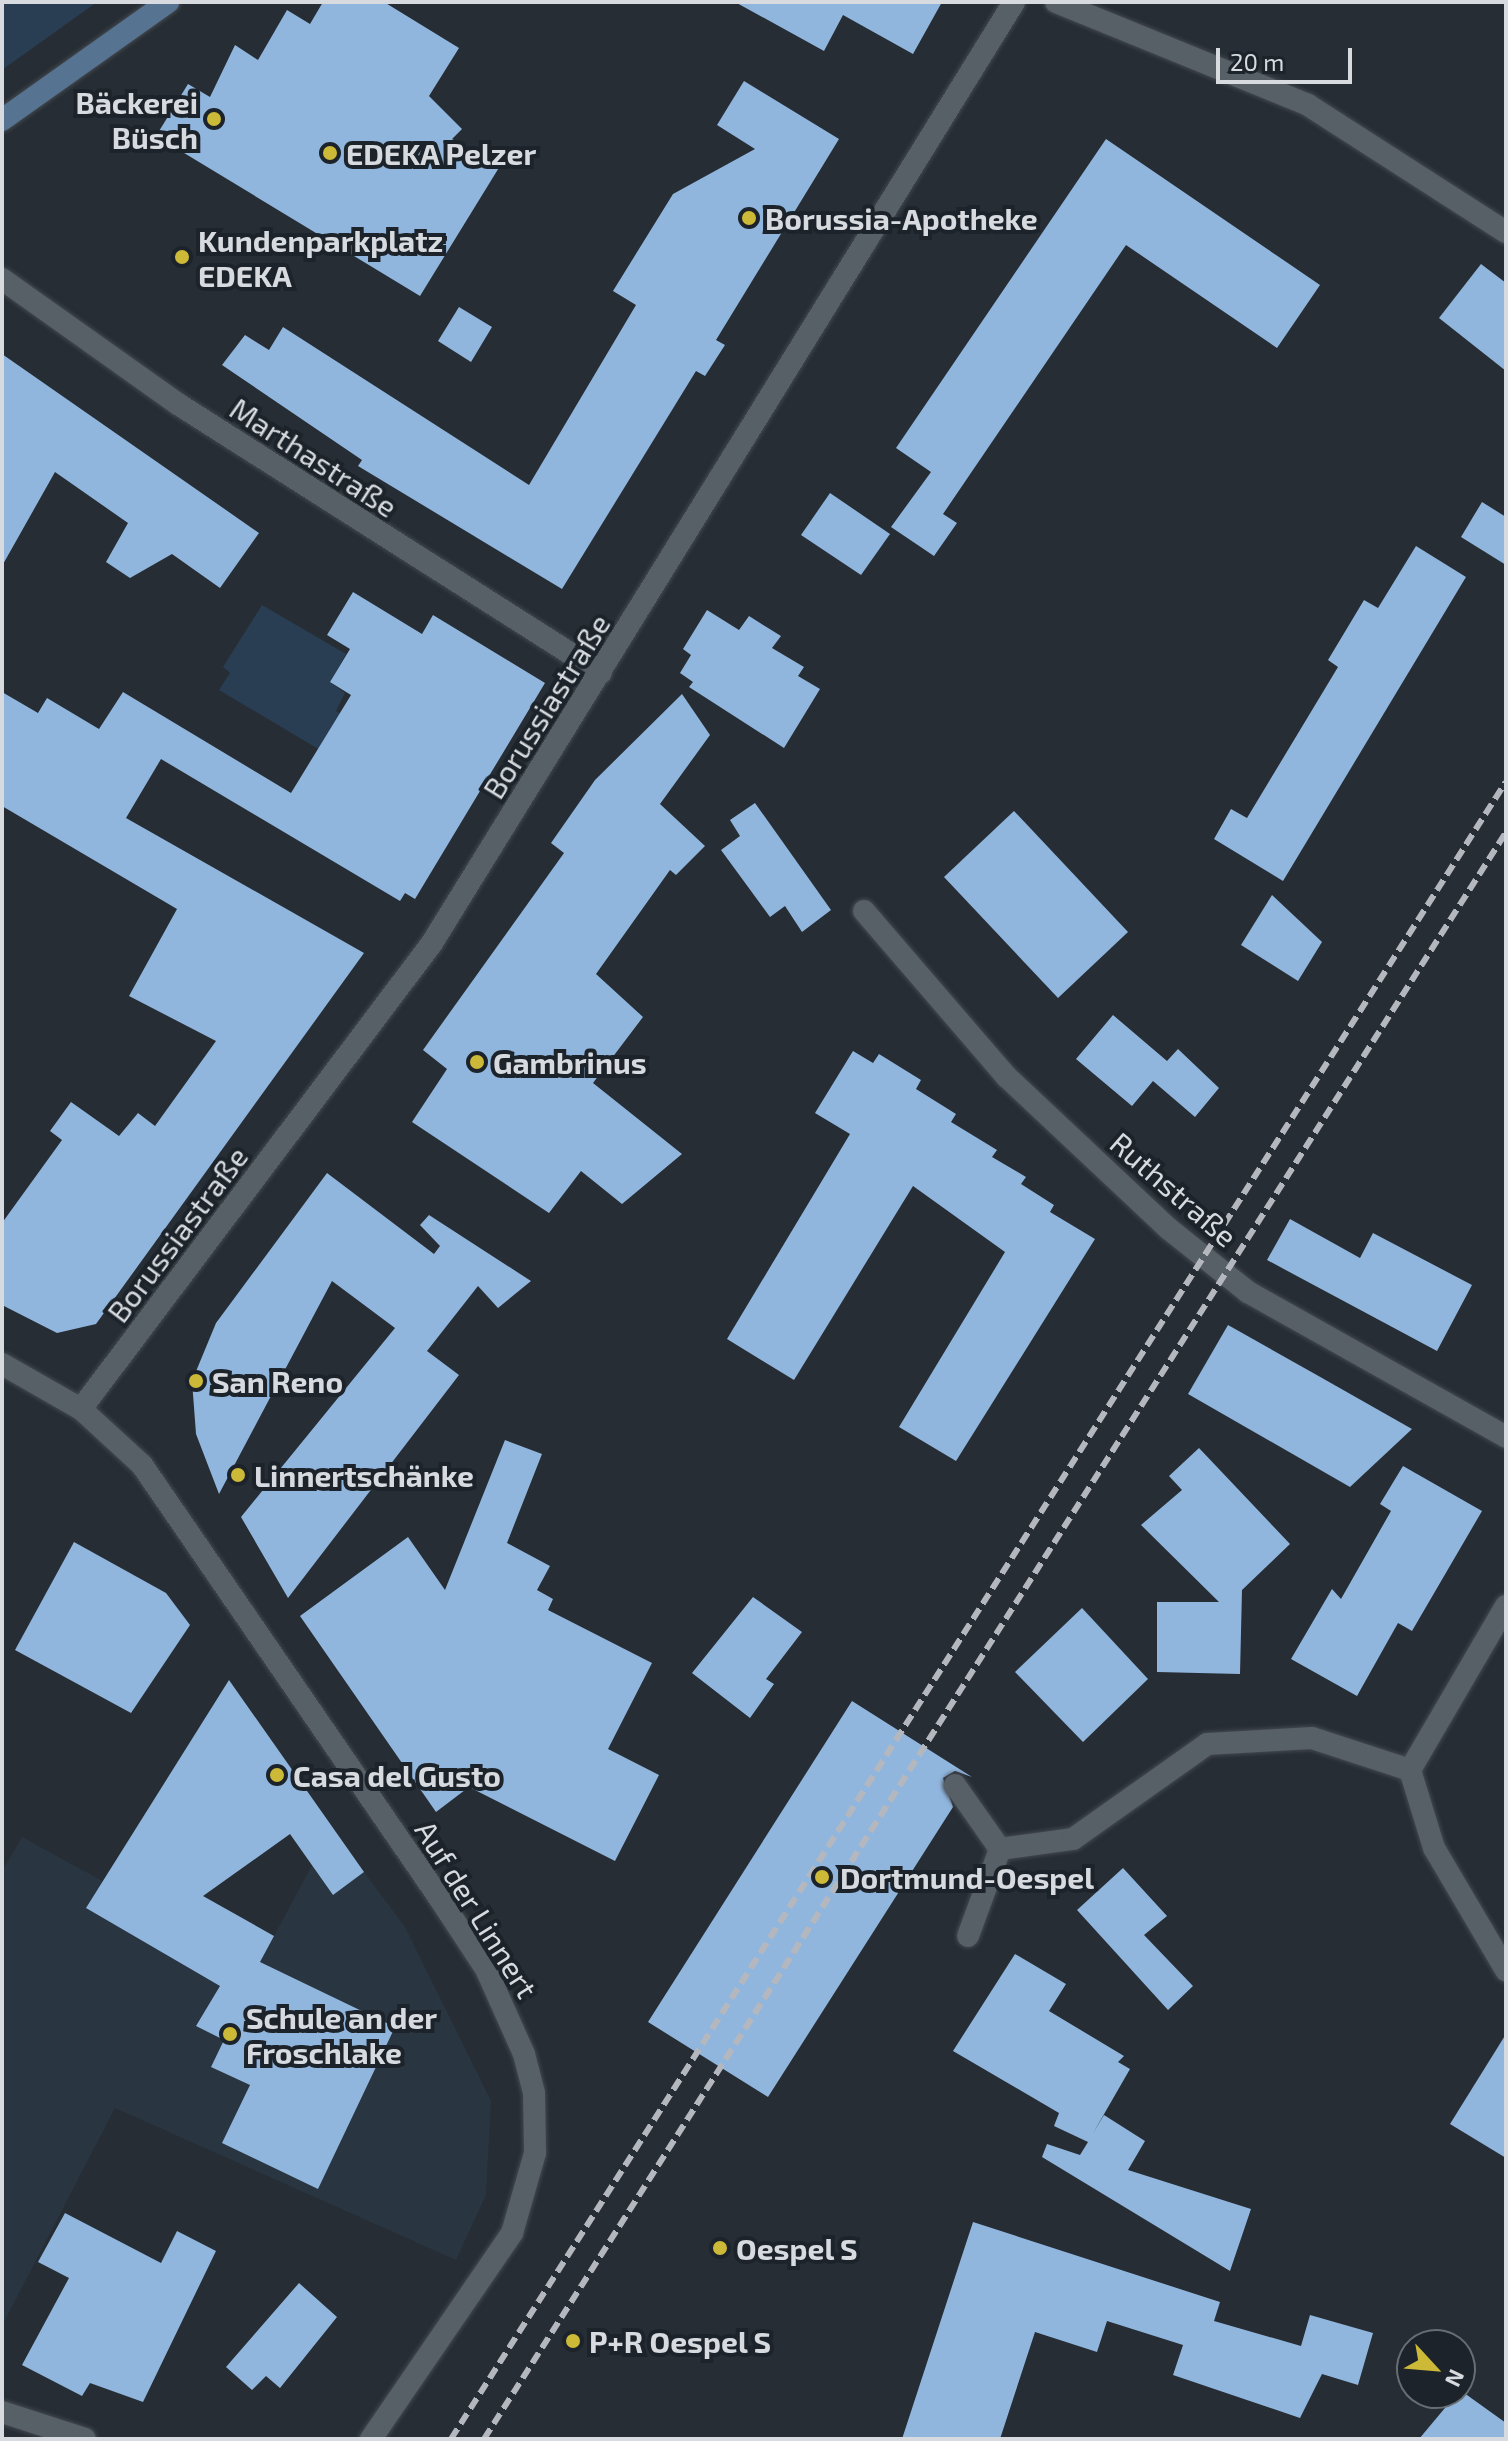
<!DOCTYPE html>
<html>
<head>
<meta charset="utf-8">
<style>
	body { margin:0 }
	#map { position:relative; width:1508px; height:2441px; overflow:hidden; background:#262d34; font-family:"Exo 2",sans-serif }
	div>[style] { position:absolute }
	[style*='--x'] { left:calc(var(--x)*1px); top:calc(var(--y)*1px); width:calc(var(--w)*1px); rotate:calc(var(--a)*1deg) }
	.built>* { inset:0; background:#293541 }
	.green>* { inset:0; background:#293e53 }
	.building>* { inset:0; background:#91b6de }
	.roads { filter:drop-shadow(0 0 2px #43484f) drop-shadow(0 0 2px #43484f) }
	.minor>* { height:22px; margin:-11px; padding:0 11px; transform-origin:11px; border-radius:11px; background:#575f67 }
	.secondary>* { height:22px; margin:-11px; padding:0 11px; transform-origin:11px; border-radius:11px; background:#567391 }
	.rail>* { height:6px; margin-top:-3px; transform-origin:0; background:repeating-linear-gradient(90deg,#b4b8be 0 12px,transparent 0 18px) }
	.dots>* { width:22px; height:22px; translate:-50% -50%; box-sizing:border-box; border:4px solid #1c232a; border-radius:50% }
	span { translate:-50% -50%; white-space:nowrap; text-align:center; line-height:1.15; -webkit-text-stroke:8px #1c232a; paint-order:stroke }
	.poi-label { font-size:30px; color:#d7dbe0; font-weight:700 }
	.right { translate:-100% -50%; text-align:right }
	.left { translate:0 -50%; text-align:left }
	.street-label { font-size:30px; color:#d7dbe0 }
	.frame { position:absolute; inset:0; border:4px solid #d7dbe0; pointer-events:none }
	.north { position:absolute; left:1396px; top:2329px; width:80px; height:80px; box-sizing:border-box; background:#1c232a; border:2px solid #676d73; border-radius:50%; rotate:116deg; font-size:22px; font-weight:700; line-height:32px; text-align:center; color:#d7dbe0 }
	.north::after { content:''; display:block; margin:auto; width:28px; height:36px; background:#cdb938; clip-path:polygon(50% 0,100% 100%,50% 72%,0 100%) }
	.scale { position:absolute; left:1216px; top:48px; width:136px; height:36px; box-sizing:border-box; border:4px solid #d7dbe0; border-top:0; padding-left:10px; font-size:24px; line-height:28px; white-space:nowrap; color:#d7dbe0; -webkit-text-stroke:6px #1c232a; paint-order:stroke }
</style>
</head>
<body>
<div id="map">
	<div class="built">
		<div style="clip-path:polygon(22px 1837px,258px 1966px,312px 1865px,333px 1895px,364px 1872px,405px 1927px,491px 2101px,486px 2195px,456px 2260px,115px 2108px,2px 2326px,2px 1871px)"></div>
	</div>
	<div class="green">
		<div style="clip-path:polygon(2px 2px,97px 2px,2px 70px)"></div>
		<div style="clip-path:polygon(262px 605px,346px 654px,330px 682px,345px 693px,336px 711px,346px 717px,325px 753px,219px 690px,230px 673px,223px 667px)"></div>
	</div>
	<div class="building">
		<div style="clip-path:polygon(323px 2px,384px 2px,459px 48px,429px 96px,462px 129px,452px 139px,500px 166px,420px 296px,156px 136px,188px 84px,210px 97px,235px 45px,258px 60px,287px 10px,310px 24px)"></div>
		<div style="clip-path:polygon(735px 2px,942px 2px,913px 54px,843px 15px,824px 51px)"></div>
		<div style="clip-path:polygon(744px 81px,839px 139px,716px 340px,725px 345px,705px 376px,696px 371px,562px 589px,358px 466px,362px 460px,222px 365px,245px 335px,269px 350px,283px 327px,529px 485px,636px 305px,613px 291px,673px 194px,755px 149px,717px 125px)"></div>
		<div style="clip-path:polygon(1106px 139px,1320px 285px,1277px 348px,1126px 245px,943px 514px,957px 523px,934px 556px,891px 527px,931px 472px,896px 448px)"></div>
		<div style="clip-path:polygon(1481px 264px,1506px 283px,1506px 371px,1439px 318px)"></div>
		<div style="clip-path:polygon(459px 307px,492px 327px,471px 362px,438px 341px)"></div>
		<div style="clip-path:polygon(2px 354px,259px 533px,220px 588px,172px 554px,130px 578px,106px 562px,128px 523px,55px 472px,2px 566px)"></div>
		<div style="clip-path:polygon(830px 493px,890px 534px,861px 575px,801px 535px)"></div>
		<div style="clip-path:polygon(1482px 502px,1506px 517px,1506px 565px,1461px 537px)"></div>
		<div style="clip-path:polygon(1416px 546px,1466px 577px,1283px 881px,1214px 839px,1231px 809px,1247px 818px,1338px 667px,1328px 660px,1364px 600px,1378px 608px)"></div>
		<div style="clip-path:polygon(353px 592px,422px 634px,433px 615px,545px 683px,415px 899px,405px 893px,400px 901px,161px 759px,126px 818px,364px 953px,96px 1324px,57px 1333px,2px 1305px,2px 1223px,62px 1140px,50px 1131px,71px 1102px,119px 1136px,138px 1113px,155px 1126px,216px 1041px,129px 996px,177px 909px,2px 806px,2px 692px,38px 713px,47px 698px,99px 729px,123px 692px,291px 793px,351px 695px,330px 682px,350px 649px,327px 635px)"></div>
		<div style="clip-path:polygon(707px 610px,739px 630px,749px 616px,781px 636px,772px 648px,804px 667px,798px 676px,820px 689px,784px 748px,689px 687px,693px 682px,680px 673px,691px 655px,683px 649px)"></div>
		<div style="clip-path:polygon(682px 694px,710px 735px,660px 804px,705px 846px,676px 875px,670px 870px,596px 974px,643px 1017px,593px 1083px,682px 1154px,622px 1204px,581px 1171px,549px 1213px,412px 1122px,447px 1069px,423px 1050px,564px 853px,551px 843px,595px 780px)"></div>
		<div style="clip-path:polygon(755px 803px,831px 910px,802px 932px,785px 906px,770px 917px,721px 850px,740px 836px,730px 820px)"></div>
		<div style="clip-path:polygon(1014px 811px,1128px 932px,1058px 998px,944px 877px)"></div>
		<div style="clip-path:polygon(1272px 895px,1322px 942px,1298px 981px,1241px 945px)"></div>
		<div style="clip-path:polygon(1113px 1015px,1167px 1061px,1178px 1049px,1219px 1088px,1195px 1117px,1153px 1081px,1132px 1106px,1076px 1059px)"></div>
		<div style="clip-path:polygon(853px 1051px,873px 1063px,879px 1054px,921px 1080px,916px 1089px,956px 1114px,951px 1122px,997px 1150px,992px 1157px,1026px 1177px,1021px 1184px,1054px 1205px,1050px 1212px,1095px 1239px,956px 1461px,899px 1427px,1005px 1252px,913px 1186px,794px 1380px,727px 1339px,850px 1134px,815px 1113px)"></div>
		<div style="clip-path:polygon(327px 1173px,434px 1254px,440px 1246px,420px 1225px,429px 1215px,531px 1281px,498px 1308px,478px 1286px,427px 1351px,459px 1375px,288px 1598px,241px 1517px,395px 1328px,332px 1281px,219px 1494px,196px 1434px,192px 1381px,216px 1323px)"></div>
		<div style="clip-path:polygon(1290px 1219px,1360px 1258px,1373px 1233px,1472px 1285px,1437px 1351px,1267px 1260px)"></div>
		<div style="clip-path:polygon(1228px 1325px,1315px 1374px,1412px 1429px,1350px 1487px,1188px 1394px)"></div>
		<div style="clip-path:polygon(505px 1440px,542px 1454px,507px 1543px,550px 1566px,537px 1590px,553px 1599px,548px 1610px,652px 1663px,608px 1749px,659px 1775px,615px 1861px,469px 1787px,436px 1812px,300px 1616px,408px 1537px,445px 1590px)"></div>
		<div style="clip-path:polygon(1199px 1448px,1290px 1544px,1242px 1590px,1240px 1674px,1157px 1672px,1157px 1602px,1219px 1602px,1141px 1525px,1182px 1490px,1169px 1476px)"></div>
		<div style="clip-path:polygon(1403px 1466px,1482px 1511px,1412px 1631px,1398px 1623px,1357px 1696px,1291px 1659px,1332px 1589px,1341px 1599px,1391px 1511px,1380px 1504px)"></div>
		<div style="clip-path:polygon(74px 1542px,166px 1593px,190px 1625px,131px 1713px,15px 1650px)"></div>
		<div style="clip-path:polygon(753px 1597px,802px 1632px,766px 1679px,774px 1684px,750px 1718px,692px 1673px)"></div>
		<div style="clip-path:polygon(1082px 1608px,1148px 1679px,1083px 1742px,1015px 1672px)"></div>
		<div style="clip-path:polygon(229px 1680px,364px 1872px,333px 1895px,290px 1834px,203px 1896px,274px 1936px,260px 1962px,395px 2027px,318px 2189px,222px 2143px,250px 2085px,211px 2067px,224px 2040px,196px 2026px,220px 1986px,86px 1908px)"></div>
		<div style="clip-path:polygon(852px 1701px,972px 1777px,955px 1771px,943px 1778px,953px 1807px,768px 2097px,648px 2022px)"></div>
		<div style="clip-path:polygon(1123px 1868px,1167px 1916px,1144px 1935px,1193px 1986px,1168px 2010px,1077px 1910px)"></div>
		<div style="clip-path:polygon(1015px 1954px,1066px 1984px,1049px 2011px,1124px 2056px,1118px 2062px,1130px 2069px,1092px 2135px,1104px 2115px,1145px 2141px,1128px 2170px,1251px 2209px,1230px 2271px,1042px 2157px,1047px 2144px,1080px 2155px,1088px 2142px,1054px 2126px,1059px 2113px,953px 2051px)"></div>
		<div style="clip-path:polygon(1506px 2034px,1506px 2158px,1450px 2124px)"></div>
		<div style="clip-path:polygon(65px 2213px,161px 2263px,177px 2231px,216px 2251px,143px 2402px,90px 2383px,82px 2396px,22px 2365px,69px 2278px,38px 2262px)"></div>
		<div style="clip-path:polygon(973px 2222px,1220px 2302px,1214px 2321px,1301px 2346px,1310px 2315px,1373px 2333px,1358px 2385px,1322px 2374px,1300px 2418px,1173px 2375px,1183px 2345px,1107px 2321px,1097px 2352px,1035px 2332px,1000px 2439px,902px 2439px)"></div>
		<div style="clip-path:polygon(299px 2283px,337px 2317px,280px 2388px,266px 2376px,252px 2390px,226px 2367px)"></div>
		<div style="clip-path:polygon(1460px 2390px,1506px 2423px,1506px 2439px,1419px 2439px)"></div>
	</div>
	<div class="roads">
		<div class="minor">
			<div style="--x:1056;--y:2;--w:272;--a:22.2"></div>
			<div style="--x:1308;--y:105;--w:235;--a:32.7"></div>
			<div style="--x:2;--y:279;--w:216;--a:35.4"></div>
			<div style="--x:178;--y:404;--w:501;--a:32.45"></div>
			<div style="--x:864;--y:911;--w:219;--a:49.3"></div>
			<div style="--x:1007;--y:1077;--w:222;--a:43.2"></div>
			<div style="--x:1169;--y:1229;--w:101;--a:38.6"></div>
			<div style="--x:1248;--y:1292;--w:296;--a:29.3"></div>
			<div style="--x:2;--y:1364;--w:91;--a:29.7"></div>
			<div style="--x:81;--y:1409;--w:83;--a:42.6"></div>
			<div style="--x:142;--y:1465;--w:523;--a:55.52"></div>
			<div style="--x:438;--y:1896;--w:87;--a:56.7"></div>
			<div style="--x:486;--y:1969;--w:93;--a:65.9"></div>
			<div style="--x:524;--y:2054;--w:40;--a:75.6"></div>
			<div style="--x:534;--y:2093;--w:60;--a:89"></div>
			<div style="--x:535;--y:2153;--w:83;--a:106"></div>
			<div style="--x:512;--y:2233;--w:250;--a:124.4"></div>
			<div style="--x:81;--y:1409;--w:583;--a:-53.01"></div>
			<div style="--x:432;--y:943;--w:1106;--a:-58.26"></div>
			<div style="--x:1410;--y:1770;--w:82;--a:72.9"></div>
			<div style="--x:1434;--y:1848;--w:142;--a:59.5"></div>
			<div style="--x:955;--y:1785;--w:78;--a:54.9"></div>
			<div style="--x:968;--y:1936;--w:93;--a:-69.8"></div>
			<div style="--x:1000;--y:1849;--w:74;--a:-7.8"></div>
			<div style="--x:1073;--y:1839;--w:164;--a:-35.3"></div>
			<div style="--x:1207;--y:1744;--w:105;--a:-3.3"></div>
			<div style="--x:1312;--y:1738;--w:103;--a:18.1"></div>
			<div style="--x:1410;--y:1770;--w:190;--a:-59.7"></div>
			<div style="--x:2;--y:2412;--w:87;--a:18"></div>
		</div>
		<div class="secondary">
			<div style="--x:2;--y:120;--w:204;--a:-35.4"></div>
		</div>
	</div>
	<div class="rail">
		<div style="--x:451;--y:2439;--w:1964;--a:-57.52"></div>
		<div style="--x:484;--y:2439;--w:1904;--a:-57.54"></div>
	</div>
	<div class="dots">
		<div style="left:214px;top:119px;background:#cdb938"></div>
		<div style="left:330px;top:153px;background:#cdb938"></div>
		<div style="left:749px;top:218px;background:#cdb938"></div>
		<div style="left:182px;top:257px;background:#cdb938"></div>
		<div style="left:477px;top:1062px;background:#cdb938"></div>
		<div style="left:196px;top:1381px;background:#cdb938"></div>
		<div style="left:238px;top:1475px;background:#cdb938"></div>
		<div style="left:277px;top:1775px;background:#cdb938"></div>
		<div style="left:822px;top:1877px;background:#cdb938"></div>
		<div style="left:230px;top:2034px;background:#cdb938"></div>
		<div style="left:720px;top:2248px;background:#cdb938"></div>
		<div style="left:573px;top:2341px;background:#cdb938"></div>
	</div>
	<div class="poi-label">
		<span class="right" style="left:198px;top:119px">Bäckerei<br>Büsch</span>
		<span class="left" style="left:346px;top:153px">EDEKA Pelzer</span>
		<span class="left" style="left:765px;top:218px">Borussia-Apotheke</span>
		<span class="left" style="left:198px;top:257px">Kundenparkplatz<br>EDEKA</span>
		<span class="left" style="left:493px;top:1062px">Gambrinus</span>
		<span class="left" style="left:212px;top:1381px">San Reno</span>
		<span class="left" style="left:254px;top:1475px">Linnertschänke</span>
		<span class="left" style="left:293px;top:1775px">Casa del Gusto</span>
		<span class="left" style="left:840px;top:1877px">Dortmund-Oespel</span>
		<span class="left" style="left:246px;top:2034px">Schule an der<br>Froschlake</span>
		<span class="left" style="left:736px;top:2248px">Oespel S</span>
		<span class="left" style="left:589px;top:2341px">P+R Oespel S</span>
	</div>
	<div class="street-label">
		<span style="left:314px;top:457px;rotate:33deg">Marthastraße</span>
		<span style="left:546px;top:706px;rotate:-58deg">Borussiastraße</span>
		<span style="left:1174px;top:1189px;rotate:41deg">Ruthstraße</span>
		<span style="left:177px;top:1234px;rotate:-53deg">Borussiastraße</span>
		<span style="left:477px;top:1909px;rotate:58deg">Auf der Linnert</span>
	</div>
	<div class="frame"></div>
	<div class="north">N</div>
	<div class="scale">20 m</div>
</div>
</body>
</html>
